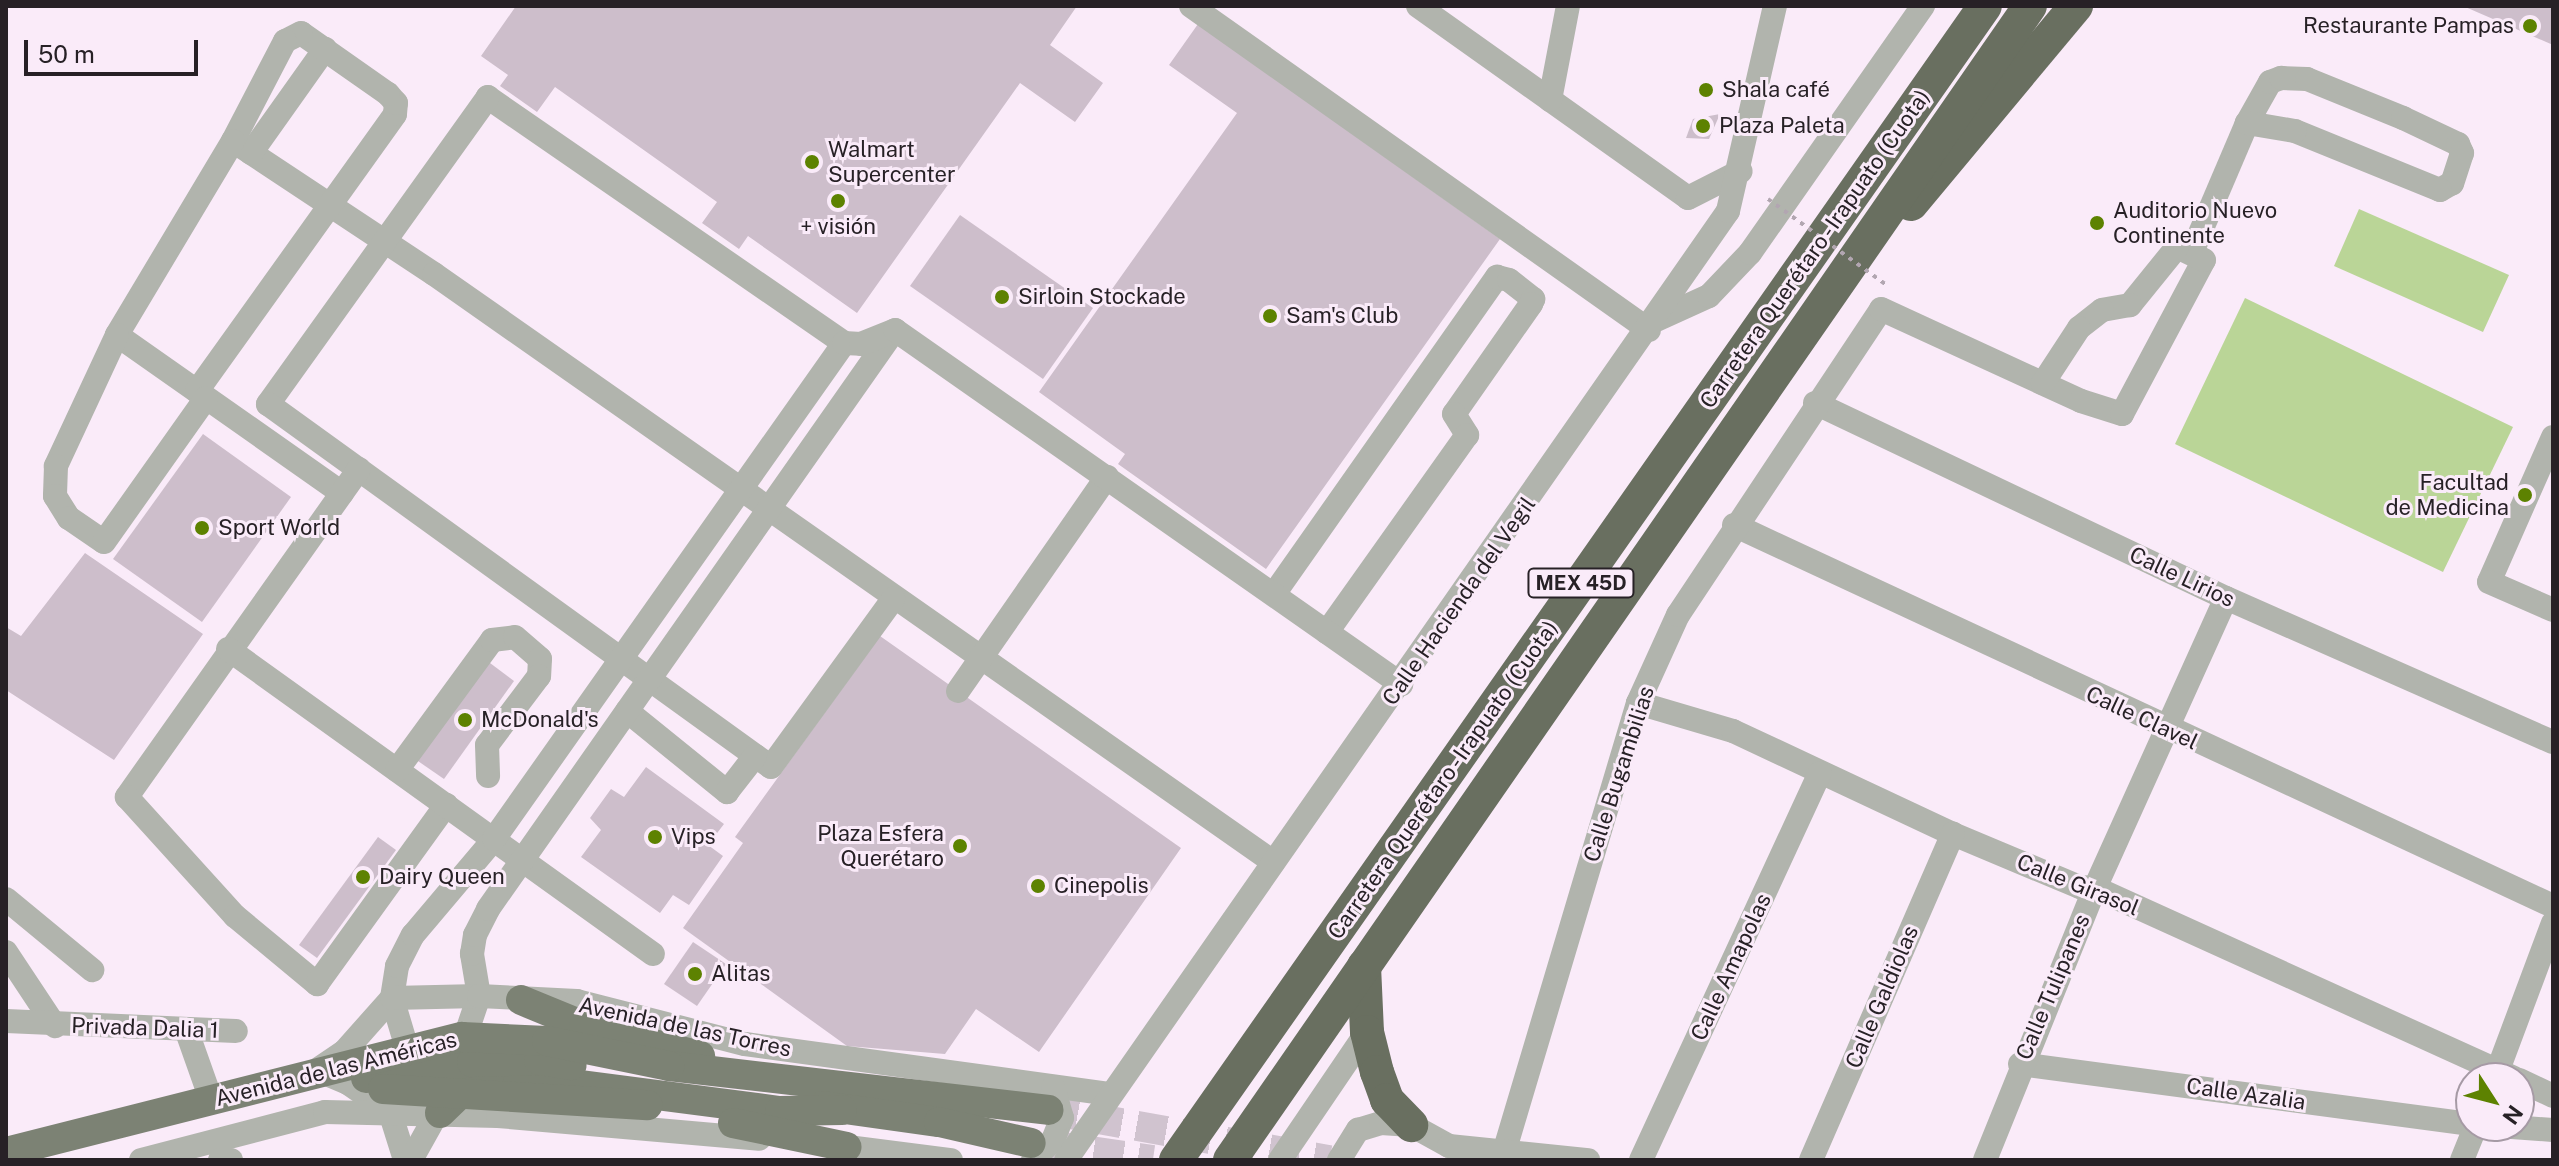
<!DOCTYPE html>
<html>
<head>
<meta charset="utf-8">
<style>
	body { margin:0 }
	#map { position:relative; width:2559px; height:1166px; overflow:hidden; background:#faebf9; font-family:"Public Sans",sans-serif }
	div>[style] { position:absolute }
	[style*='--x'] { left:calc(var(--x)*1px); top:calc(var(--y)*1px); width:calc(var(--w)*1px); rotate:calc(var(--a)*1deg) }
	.green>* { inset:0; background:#bad597 }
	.building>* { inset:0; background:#cdbecb }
	.major-tunnel>* { height:30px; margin-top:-15px; transform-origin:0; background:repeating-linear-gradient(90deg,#d0c3cf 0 30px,transparent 0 45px) }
	.minor>* { height:24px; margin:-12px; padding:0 12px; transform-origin:12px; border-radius:12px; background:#b1b4ad }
	.major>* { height:30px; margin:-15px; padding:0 15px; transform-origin:15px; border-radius:15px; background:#7c8274 }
	.highway>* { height:34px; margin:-17px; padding:0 17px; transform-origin:17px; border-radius:17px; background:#696f60 }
	.path-bridge>* { height:4px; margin-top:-2px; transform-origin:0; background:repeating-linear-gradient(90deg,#b2a6b1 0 4px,transparent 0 10px) }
	.major-bridge>* { height:30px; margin:-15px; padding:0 15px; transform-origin:15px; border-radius:15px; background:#7c8274 }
	.dots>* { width:22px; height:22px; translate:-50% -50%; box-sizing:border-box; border:4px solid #faebf9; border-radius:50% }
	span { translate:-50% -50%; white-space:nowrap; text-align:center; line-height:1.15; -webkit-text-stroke:6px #faebf9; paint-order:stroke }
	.shield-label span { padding:2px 6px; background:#faebf9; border:2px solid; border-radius:6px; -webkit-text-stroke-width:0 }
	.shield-label { font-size:20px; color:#272126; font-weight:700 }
	.poi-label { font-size:22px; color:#272126 }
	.right { translate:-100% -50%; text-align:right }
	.left { translate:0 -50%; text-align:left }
	.street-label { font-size:22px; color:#272126 }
	.frame { position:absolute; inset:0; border:8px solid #272126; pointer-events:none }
	.north { position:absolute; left:2455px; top:1062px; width:80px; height:80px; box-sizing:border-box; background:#faebf9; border:2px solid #a69aa5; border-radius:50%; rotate:126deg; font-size:22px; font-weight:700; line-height:32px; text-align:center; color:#272126 }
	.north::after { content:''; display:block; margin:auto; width:28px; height:36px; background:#5d8201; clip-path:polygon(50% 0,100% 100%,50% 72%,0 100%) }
	.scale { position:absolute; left:24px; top:40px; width:174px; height:36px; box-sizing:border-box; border:4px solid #272126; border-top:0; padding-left:10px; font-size:24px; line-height:28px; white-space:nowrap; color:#272126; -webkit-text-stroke:6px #faebf9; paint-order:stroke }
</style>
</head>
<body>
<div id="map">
	<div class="green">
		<div style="clip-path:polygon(2359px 209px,2509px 275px,2483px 332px,2334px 266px)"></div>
		<div style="clip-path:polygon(2245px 298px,2513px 427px,2443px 572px,2175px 444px)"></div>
	</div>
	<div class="building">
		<div style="clip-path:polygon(516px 6px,1077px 6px,1050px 45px,1103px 83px,1075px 122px,1020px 83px,857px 313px,748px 236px,739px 249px,702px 223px,717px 202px,555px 87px,537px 112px,500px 86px,508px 75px,481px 56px)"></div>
		<div style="clip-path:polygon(2463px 6px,2553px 6px,2553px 45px)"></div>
		<div style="clip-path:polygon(1198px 24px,1500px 239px,1266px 569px,1118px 464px,1125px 454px,1039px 392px,1237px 113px,1169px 65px)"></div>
		<div style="clip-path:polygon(1720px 114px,1709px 139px,1686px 138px,1693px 119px)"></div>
		<div style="clip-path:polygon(960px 215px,1093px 308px,1043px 379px,910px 286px)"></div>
		<div style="clip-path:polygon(203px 434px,291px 497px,202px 622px,113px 559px)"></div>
		<div style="clip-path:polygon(85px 553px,203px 634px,114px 760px,6px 690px,6px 627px,21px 636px)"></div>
		<div style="clip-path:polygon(880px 636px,1181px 848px,1039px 1052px,976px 1009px,945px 1054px,847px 1046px,683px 928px,743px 843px,735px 837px)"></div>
		<div style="clip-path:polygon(486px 660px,514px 681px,444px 779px,415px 759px)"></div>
		<div style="clip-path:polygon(646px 767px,724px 824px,708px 845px,723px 856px,689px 905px,673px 895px,660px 913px,581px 857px,601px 830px,590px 818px,611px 789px,624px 797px)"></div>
		<div style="clip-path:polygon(378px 837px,396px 850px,317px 958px,299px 945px)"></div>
		<div style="clip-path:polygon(693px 942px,726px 964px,697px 1006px,664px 984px)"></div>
	</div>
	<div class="major-tunnel">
		<div style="--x:1048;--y:1110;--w:286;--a:10.1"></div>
		<div style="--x:1049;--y:1145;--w:105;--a:8.2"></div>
	</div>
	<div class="minor">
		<div style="--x:1191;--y:6;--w:561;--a:35.28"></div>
		<div style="--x:1418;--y:6;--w:331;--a:35.4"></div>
		<div style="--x:1688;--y:198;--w:59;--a:-27"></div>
		<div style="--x:1550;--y:100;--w:96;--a:-79.2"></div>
		<div style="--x:233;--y:141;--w:241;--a:33.5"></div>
		<div style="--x:434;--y:274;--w:1025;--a:35.02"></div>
		<div style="--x:251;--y:153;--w:128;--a:-54.6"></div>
		<div style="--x:2192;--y:252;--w:140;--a:-66.9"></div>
		<div style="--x:2247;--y:123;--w:47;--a:-60.7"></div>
		<div style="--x:2270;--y:82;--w:12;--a:-20"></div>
		<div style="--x:2281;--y:78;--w:26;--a:2"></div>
		<div style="--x:2307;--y:79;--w:104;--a:22.1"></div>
		<div style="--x:2403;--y:118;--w:61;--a:25.3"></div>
		<div style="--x:2458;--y:144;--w:10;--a:66"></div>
		<div style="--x:2462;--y:153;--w:32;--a:108"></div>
		<div style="--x:2452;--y:183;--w:14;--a:150"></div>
		<div style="--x:2440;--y:190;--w:157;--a:-157.9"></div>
		<div style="--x:2295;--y:131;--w:49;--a:-170.5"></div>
		<div style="--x:1656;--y:320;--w:58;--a:-24.4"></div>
		<div style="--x:1709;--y:296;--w:59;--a:-46.4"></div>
		<div style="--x:1750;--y:253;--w:302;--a:-55"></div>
		<div style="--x:117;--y:335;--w:275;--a:35.1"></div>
		<div style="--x:844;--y:343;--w:433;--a:-145.4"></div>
		<div style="--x:488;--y:97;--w:378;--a:125.6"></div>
		<div style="--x:268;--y:404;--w:620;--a:35.82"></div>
		<div style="--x:771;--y:767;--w:208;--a:-54"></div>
		<div style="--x:197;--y:391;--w:340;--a:-54.4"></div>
		<div style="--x:395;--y:114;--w:11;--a:-85"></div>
		<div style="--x:396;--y:103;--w:12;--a:-132"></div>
		<div style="--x:388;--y:94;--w:106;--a:-145"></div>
		<div style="--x:301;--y:33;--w:18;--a:153"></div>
		<div style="--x:285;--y:41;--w:113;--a:117.5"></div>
		<div style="--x:233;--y:141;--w:226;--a:120.9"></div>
		<div style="--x:117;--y:335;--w:145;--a:115"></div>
		<div style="--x:56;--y:466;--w:30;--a:92"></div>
		<div style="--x:55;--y:496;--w:26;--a:58"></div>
		<div style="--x:69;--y:518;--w:42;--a:34.4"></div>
		<div style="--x:104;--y:542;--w:176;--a:-54.7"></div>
		<div style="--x:1815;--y:403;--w:455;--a:25.4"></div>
		<div style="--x:2226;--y:598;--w:357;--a:23.8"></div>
		<div style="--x:2553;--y:437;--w:158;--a:113.8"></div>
		<div style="--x:2489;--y:582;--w:70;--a:23.6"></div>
		<div style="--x:359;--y:469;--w:402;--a:125.3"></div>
		<div style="--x:127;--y:797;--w:161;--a:47.8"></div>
		<div style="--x:235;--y:916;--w:107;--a:39.7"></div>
		<div style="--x:317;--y:984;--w:221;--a:-54.2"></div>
		<div style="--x:1734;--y:525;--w:903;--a:24.95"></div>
		<div style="--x:1274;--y:594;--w:388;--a:-54.9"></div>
		<div style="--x:1497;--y:277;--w:12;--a:14"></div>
		<div style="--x:1509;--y:280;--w:31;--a:38"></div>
		<div style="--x:1533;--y:299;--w:5;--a:112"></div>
		<div style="--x:1531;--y:304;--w:134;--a:125"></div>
		<div style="--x:1454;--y:414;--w:25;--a:58"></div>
		<div style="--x:1467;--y:435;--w:242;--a:125.4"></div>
		<div style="--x:228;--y:649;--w:523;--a:35.67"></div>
		<div style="--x:958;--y:691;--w:261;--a:-55.2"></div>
		<div style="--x:1638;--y:703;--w:99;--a:16.4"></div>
		<div style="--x:1733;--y:731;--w:243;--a:25.1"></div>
		<div style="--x:1953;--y:834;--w:138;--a:22.7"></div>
		<div style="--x:2080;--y:887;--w:15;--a:4"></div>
		<div style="--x:2095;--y:888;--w:460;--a:24.4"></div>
		<div style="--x:627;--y:711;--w:129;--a:39"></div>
		<div style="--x:727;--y:792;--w:46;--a:-52.1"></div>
		<div style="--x:397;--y:770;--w:161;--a:-53.8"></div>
		<div style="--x:492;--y:640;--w:23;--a:-7"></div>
		<div style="--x:515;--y:637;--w:33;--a:41"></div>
		<div style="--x:540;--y:659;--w:17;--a:93"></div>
		<div style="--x:539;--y:676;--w:86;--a:127"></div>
		<div style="--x:487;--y:745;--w:31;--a:88"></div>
		<div style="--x:6;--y:899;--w:112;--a:39.5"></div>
		<div style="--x:6;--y:952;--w:89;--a:56.5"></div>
		<div style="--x:6;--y:1021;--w:230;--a:2.5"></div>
		<div style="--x:186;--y:1029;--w:69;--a:70.5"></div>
		<div style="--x:460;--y:1052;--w:59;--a:-71.3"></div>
		<div style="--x:479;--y:996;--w:43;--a:-99.5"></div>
		<div style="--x:472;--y:954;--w:19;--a:-81"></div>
		<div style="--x:475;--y:935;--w:29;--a:-63"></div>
		<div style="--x:488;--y:909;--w:705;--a:-54.93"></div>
		<div style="--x:2020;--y:1064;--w:455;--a:7.6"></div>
		<div style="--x:412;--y:1065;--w:70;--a:-106.6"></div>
		<div style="--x:392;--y:998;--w:32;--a:-81"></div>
		<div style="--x:397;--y:966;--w:35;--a:-63"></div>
		<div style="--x:413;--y:935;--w:126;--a:-49.8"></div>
		<div style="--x:494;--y:839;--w:607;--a:-54.79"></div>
		<div style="--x:844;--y:343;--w:17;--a:3"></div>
		<div style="--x:861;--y:344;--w:37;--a:-22"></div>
		<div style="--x:895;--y:330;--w:618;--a:34.98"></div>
		<div style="--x:320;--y:1068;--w:29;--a:-34"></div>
		<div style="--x:344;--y:1052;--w:72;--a:-48.4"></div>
		<div style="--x:392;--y:998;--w:87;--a:-1.3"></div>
		<div style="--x:479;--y:996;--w:98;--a:2.9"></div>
		<div style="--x:577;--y:1001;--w:173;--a:14.4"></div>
		<div style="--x:745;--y:1044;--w:369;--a:7.8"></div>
		<div style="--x:317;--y:1070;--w:34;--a:23"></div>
		<div style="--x:348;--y:1083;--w:51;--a:34.6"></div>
		<div style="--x:390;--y:1112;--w:50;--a:72.6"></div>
		<div style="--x:2495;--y:1078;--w:165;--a:-69.5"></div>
		<div style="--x:2519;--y:1080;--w:38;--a:25"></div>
		<div style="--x:2498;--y:1126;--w:55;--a:4.2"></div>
		<div style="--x:832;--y:1145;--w:120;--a:7.2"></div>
		<div style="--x:1505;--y:1149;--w:465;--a:-73.4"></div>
		<div style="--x:1638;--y:703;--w:97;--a:-65.6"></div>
		<div style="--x:1678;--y:615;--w:367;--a:-56.4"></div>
		<div style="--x:1881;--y:309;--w:220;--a:24.7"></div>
		<div style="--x:2081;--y:401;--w:43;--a:17.6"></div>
		<div style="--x:2122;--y:414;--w:174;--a:-62"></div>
		<div style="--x:2204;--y:260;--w:30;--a:-154"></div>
		<div style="--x:2177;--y:247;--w:75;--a:129"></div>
		<div style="--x:2130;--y:305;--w:28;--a:170"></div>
		<div style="--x:2102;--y:310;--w:29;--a:142"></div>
		<div style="--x:2079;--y:328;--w:66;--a:123.2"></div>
		<div style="--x:141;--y:1160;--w:190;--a:-14.6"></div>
		<div style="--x:325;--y:1112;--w:173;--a:1.3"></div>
		<div style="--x:498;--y:1116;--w:262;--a:5"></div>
		<div style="--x:220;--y:1160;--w:11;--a:0"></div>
		<div style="--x:411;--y:1160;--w:70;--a:-60.9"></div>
		<div style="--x:1033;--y:1160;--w:28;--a:-45"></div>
		<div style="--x:1053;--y:1140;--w:24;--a:-68"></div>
		<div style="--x:1062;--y:1118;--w:32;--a:-106"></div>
		<div style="--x:1066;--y:1160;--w:1157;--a:-55.1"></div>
		<div style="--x:1728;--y:211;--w:210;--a:-77.1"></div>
		<div style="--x:1280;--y:1160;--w:155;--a:-55.8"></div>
		<div style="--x:1339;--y:1160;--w:36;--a:-58"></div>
		<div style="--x:1358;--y:1130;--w:24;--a:-17"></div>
		<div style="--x:1381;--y:1123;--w:30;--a:4"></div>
		<div style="--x:1411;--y:1125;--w:43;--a:28.9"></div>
		<div style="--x:1449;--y:1146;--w:140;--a:5.8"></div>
		<div style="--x:1641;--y:1160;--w:426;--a:-65.2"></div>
		<div style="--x:1811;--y:1160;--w:356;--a:-66.5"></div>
		<div style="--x:1985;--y:1160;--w:293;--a:-68"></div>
		<div style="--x:2095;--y:888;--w:318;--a:-65.7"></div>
		<div style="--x:2462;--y:1160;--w:37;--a:-68"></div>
	</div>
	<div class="major">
		<div style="--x:521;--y:1000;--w:68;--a:22.4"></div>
		<div style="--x:584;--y:1026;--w:120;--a:14.5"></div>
		<div style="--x:669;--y:1066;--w:382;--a:6.6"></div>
		<div style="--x:823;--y:1106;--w:117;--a:7.9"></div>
		<div style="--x:939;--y:1122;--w:94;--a:12.9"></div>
		<div style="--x:440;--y:1113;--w:40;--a:-44"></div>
		<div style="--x:469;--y:1085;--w:50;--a:-9.3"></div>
		<div style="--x:518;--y:1077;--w:264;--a:7.4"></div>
		<div style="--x:780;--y:1111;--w:62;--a:-0.9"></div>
		<div style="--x:733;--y:1123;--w:116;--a:11.9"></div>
	</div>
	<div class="highway">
		<div style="--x:1911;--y:204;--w:258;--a:-50.2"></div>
		<div style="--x:1364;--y:966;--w:66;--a:87.4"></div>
		<div style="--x:1367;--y:1032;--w:41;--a:76"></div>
		<div style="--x:1377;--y:1072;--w:30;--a:70"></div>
		<div style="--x:1387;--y:1100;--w:35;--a:46"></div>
		<div style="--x:1176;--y:1160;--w:1409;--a:-54.97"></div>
		<div style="--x:1230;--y:1160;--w:1404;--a:-55.27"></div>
	</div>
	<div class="path-bridge">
		<div style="--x:1768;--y:199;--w:145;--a:36"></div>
	</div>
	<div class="major-bridge">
		<div style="--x:366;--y:1078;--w:107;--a:-8.6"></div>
		<div style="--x:472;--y:1062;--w:67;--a:-1.7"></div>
		<div style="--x:539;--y:1060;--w:33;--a:9"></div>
		<div style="--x:383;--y:1089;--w:265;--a:3.5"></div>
		<div style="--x:6;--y:1152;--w:470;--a:-14.2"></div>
		<div style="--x:462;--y:1037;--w:85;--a:2.7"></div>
		<div style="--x:547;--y:1041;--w:125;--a:11.6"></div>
	</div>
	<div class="dots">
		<div style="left:2530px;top:26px;background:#5d8201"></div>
		<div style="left:1706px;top:90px;background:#5d8201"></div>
		<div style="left:1703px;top:126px;background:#5d8201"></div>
		<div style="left:812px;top:162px;background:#5d8201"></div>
		<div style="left:838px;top:201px;background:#5d8201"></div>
		<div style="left:2097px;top:223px;background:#5d8201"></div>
		<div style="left:1002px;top:297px;background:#5d8201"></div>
		<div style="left:1270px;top:316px;background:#5d8201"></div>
		<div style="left:2525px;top:495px;background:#5d8201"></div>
		<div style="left:202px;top:528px;background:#5d8201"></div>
		<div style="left:465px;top:720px;background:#5d8201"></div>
		<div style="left:655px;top:837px;background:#5d8201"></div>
		<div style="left:960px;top:846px;background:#5d8201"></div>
		<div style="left:363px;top:877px;background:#5d8201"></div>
		<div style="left:1038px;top:886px;background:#5d8201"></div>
		<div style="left:695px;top:974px;background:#5d8201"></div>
	</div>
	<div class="shield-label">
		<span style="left:1581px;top:583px">MEX 45D</span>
	</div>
	<div class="poi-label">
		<span class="right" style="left:2514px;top:26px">Restaurante Pampas</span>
		<span class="left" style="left:1722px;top:90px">Shala café</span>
		<span class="left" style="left:1719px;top:126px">Plaza Paleta</span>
		<span class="left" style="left:828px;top:162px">Walmart<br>Supercenter</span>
		<span class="left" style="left:2113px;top:223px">Auditorio Nuevo<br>Continente</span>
		<span style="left:838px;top:227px">+ visión</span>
		<span class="left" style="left:1018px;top:297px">Sirloin Stockade</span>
		<span class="left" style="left:1286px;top:316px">Sam's Club</span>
		<span class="right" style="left:2509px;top:495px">Facultad<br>de Medicina</span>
		<span class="left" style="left:218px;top:528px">Sport World</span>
		<span class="left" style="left:481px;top:720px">McDonald's</span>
		<span class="right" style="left:944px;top:846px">Plaza Esfera<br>Querétaro</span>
		<span class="left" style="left:671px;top:837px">Vips</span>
		<span class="left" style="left:379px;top:877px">Dairy Queen</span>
		<span class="left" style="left:1054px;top:886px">Cinepolis</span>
		<span class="left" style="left:711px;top:974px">Alitas</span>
	</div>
	<div class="street-label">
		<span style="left:1815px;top:249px;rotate:-55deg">Carretera Querétaro - Irapuato (Cuota)</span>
		<span style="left:2182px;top:577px;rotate:25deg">Calle Lirios</span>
		<span style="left:1459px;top:601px;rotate:-55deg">Calle Hacienda del Vegil</span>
		<span style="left:2142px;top:718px;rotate:25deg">Calle Clavel</span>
		<span style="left:1619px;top:774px;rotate:-72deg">Calle Bugambilias</span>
		<span style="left:1443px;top:780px;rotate:-55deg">Carretera Querétaro - Irapuato (Cuota)</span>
		<span style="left:2078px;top:885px;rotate:22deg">Calle Girasol</span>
		<span style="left:1731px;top:967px;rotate:-65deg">Calle Amapolas</span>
		<span style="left:2053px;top:987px;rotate:-67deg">Calle Tulipanes</span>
		<span style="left:1882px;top:997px;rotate:-67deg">Calle Galdiolas</span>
		<span style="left:685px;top:1027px;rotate:12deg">Avenida de las Torres</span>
		<span style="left:145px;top:1028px;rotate:2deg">Privada Dalia 1</span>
		<span style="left:336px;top:1069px;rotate:-14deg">Avenida de las Américas</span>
		<span style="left:2246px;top:1094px;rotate:8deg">Calle Azalia</span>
	</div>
	<div class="frame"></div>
	<div class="north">N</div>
	<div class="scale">50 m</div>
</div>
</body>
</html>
